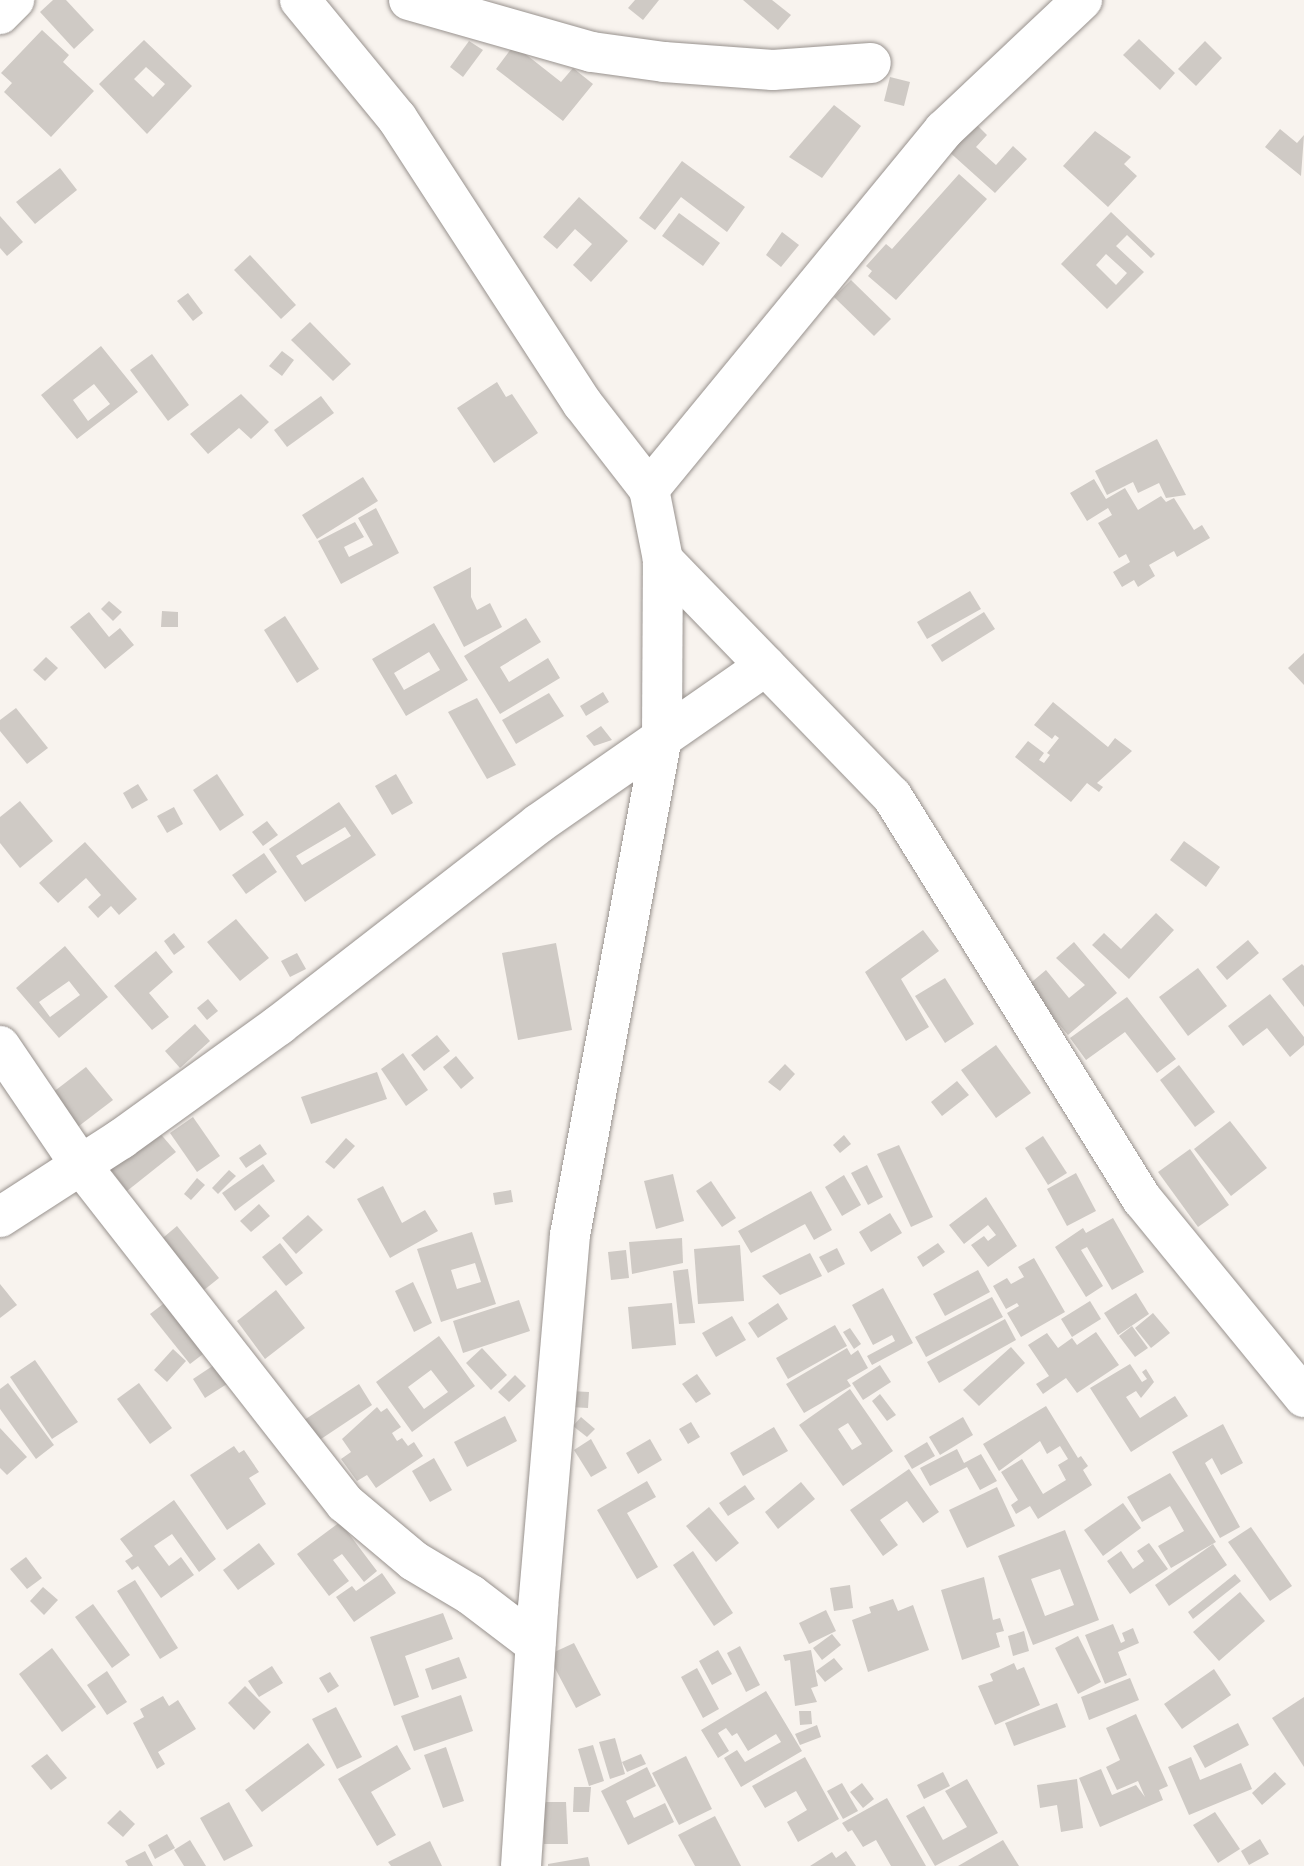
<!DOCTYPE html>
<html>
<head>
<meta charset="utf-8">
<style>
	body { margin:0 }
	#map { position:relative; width:1304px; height:1866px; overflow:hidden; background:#f8f3ee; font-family:"DejaVu Sans",sans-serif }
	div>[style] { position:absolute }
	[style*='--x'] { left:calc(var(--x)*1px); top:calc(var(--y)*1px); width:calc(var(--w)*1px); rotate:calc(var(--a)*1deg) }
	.building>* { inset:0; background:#cfcac5 }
	.roads { filter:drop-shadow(0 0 2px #98928e) drop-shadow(0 0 2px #98928e) }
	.minor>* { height:40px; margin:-20px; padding:0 20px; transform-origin:20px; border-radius:20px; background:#fff }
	span { translate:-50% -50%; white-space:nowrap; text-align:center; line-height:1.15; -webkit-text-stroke:8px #f8f3ee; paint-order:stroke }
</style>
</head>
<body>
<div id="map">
	<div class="building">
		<div style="clip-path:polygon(53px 0,66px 0,94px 30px,74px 49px,40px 12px)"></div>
		<div style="clip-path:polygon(635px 0,659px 0,643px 20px,628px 8px)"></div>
		<div style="clip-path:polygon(743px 0,772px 0,791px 15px,778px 30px)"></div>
		<div style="clip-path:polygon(42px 30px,69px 55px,63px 62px,94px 91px,51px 137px,4px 92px,12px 83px,1px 73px)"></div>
		<div style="clip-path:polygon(1139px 39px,1175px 73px,1160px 90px,1123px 55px)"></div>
		<div style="clip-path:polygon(evenodd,144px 40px,192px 86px,147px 134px,99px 84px,144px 40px,146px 67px,165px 84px,153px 97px,134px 79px,146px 67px)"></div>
		<div style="clip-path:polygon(469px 41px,483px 50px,463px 77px,450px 67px)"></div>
		<div style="clip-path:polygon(1205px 41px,1222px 58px,1196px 86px,1178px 69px)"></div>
		<div style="clip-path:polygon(514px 45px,561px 82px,573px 68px,593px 84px,563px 121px,496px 69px)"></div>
		<div style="clip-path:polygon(890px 77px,910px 82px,904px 106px,884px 101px)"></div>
		<div style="clip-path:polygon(834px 105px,861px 126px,822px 178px,789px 157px)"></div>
		<div style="clip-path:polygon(974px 122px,987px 135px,976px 147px,996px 165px,1013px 146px,1027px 159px,995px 193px,946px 149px)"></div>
		<div style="clip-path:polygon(1280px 129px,1297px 143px,1304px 135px,1301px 176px,1265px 147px)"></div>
		<div style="clip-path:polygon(1095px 131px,1131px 157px,1124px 164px,1137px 176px,1108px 207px,1063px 166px)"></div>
		<div style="clip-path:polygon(682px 161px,745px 207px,727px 232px,681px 197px,655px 230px,639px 218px)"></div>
		<div style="clip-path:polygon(60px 168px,77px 190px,35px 224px,16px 202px)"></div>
		<div style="clip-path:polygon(959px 174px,987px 199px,896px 300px,868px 276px,872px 271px,866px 266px,886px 244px,892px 249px)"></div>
		<div style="clip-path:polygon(579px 197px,628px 241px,591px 282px,573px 265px,592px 244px,575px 229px,557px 249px,543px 237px)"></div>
		<div style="clip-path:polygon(evenodd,1111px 212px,1155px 254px,1151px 258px,1127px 235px,1116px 246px,1144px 272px,1107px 309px,1061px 264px,1111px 212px,1106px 254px,1127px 273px,1116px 285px,1096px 265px,1106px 254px)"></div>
		<div style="clip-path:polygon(679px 213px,720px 243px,703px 266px,662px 236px)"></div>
		<div style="clip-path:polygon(0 216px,23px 242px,7px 256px,0 248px)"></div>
		<div style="clip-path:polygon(782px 232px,799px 245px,781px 267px,766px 255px)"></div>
		<div style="clip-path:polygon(250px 255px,296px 305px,281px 319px,234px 270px)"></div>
		<div style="clip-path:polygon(851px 280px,891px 319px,874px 336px,834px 297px)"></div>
		<div style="clip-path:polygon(188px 293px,203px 313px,193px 321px,177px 301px)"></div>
		<div style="clip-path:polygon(310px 322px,351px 364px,333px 381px,291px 340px)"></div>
		<div style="clip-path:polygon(evenodd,101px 346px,138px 392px,77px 439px,41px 395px,101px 346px,94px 384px,110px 404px,88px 421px,73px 400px,94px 384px)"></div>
		<div style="clip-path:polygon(282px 351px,294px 360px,282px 376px,269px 366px)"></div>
		<div style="clip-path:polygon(152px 354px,189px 405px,168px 421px,130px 370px)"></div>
		<div style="clip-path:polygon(497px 382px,506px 397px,512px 394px,538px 433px,494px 463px,457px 408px)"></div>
		<div style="clip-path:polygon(241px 394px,269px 422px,251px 439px,239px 428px,208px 454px,190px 434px)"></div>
		<div style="clip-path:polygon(321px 396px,334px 413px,287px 447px,274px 430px)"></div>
		<div style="clip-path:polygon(1157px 439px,1186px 495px,1166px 498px,1159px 483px,1138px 493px,1133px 482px,1107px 495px,1095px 471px)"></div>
		<div style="clip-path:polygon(363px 477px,378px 501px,317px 539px,302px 515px)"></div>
		<div style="clip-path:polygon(1094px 479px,1106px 499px,1125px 488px,1138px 510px,1161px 496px,1166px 502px,1174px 498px,1194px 530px,1202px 525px,1210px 538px,1177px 557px,1174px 551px,1149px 565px,1155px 576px,1138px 587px,1134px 580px,1122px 587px,1113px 572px,1130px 562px,1126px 554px,1119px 558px,1098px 523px,1112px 515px,1108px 508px,1087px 521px,1070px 493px)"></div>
		<div style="clip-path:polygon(376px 508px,399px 553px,341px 584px,318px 541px,355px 522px,364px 537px,344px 547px,349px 557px,373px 545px,358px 518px)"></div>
		<div style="clip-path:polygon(471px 567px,471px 597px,477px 610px,490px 603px,502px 627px,464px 647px,433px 587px)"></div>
		<div style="clip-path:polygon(970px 591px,981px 609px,927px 639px,917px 622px)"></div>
		<div style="clip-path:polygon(109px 601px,122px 612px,113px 621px,101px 609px)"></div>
		<div style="clip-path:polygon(162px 611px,178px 612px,178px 627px,161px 627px)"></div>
		<div style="clip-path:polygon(89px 612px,109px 637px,120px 628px,134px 645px,105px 669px,70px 627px)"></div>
		<div style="clip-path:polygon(984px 612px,995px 629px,942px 662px,931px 645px)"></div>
		<div style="clip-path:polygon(285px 616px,319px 669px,297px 683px,264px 630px)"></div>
		<div style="clip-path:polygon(526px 618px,541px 642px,500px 667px,509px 682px,548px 658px,560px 678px,500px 714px,464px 656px)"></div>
		<div style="clip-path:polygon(evenodd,434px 623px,468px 680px,406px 716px,372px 659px,434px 623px,429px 652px,440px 670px,404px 690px,394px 673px,429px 652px)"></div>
		<div style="clip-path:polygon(1304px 653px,1304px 685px,1288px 668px)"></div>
		<div style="clip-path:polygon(46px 657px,58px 668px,45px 681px,33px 670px)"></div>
		<div style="clip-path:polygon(603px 692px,609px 702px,586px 716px,580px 706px)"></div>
		<div style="clip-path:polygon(549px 693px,564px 716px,516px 744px,502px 720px)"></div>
		<div style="clip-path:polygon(477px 698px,516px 765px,487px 779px,448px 712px)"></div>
		<div style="clip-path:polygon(1053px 702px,1108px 747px,1115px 738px,1132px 751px,1097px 783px,1103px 787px,1099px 792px,1087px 783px,1071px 802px,1015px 757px,1028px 741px,1044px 753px,1039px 760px,1044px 763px,1050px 755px,1047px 753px,1059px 738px,1055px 735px,1052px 739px,1034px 725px)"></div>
		<div style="clip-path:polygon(16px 708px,48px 748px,27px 764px,0 731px,0 720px)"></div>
		<div style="clip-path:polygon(601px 726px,612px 740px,594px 746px,586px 736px)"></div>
		<div style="clip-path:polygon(217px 774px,244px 815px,220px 831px,193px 790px)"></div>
		<div style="clip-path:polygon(396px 774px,413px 803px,392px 815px,375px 786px)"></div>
		<div style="clip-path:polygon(138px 784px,148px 800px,132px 809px,123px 793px)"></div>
		<div style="clip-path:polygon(20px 801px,53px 841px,20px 868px,0 843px,0 817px)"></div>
		<div style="clip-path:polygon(evenodd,339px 802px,376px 855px,305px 902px,269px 849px,339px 802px,345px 827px,351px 836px,302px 865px,296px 856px,345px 827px)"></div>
		<div style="clip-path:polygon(174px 807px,183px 824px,167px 833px,157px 816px)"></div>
		<div style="clip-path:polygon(267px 821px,278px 835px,263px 846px,252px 832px)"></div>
		<div style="clip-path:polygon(1184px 841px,1220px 867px,1206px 887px,1170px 860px)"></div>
		<div style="clip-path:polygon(85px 842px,137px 899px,119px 915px,111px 906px,98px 918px,88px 907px,101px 895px,86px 878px,58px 903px,39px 883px)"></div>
		<div style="clip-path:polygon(264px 853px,277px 872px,246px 894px,232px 875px)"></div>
		<div style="clip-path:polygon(1156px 913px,1174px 930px,1129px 979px,1092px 945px,1104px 933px,1121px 949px)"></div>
		<div style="clip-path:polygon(236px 919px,269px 958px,240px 981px,207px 942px)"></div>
		<div style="clip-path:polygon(923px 930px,939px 951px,901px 979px,929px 1027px,906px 1041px,865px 972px)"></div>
		<div style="clip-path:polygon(174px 933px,185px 947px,174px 955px,164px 941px)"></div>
		<div style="clip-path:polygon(1248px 940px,1259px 953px,1227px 980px,1216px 967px)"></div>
		<div style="clip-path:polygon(1074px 942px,1117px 993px,1068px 1035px,1027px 986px,1046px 970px,1069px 998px,1085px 985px,1056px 958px)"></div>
		<div style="clip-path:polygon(556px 943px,572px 1030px,518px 1040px,502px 953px)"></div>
		<div style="clip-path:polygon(evenodd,65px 946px,108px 997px,59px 1038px,16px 988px,65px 946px,69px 981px,80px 995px,50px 1017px,39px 1002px,69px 981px)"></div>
		<div style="clip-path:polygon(156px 951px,173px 972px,149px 993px,169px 1017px,152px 1030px,114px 986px)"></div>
		<div style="clip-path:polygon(297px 953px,306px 969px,290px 977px,281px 961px)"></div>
		<div style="clip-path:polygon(1302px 964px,1304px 966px,1304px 1007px,1282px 979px)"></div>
		<div style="clip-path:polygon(1198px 968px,1227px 1006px,1188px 1036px,1159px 997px)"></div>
		<div style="clip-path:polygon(945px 978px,974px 1024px,945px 1043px,915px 996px)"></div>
		<div style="clip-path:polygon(1270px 994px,1304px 1037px,1304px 1045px,1290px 1057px,1267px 1028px,1243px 1046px,1228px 1026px)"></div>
		<div style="clip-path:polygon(1127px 997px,1176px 1059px,1157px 1073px,1125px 1032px,1086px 1060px,1070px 1038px)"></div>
		<div style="clip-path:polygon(208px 999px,218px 1011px,207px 1020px,197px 1008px)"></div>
		<div style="clip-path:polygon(195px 1024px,210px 1041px,180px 1068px,165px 1051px)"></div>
		<div style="clip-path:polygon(437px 1035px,450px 1051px,424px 1071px,411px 1055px)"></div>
		<div style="clip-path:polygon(996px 1045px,1031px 1093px,996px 1118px,961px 1070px)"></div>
		<div style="clip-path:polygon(403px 1053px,428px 1090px,406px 1106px,381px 1069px)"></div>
		<div style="clip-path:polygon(456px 1056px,474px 1078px,461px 1089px,443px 1067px)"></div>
		<div style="clip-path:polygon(785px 1064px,795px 1074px,780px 1091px,768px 1082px)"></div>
		<div style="clip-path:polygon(1179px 1065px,1215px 1112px,1195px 1127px,1160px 1080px)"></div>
		<div style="clip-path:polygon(86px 1067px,113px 1100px,75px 1129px,48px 1096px)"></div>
		<div style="clip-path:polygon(377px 1072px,387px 1099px,311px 1124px,301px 1097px)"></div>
		<div style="clip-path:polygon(957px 1081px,969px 1095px,942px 1116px,931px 1102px)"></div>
		<div style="clip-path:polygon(193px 1117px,220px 1156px,197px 1172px,170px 1133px)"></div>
		<div style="clip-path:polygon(1230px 1121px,1267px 1168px,1231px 1196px,1194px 1149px)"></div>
		<div style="clip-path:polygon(158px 1131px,176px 1152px,127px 1191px,110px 1169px)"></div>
		<div style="clip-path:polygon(844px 1135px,851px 1144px,840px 1153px,833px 1145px)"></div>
		<div style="clip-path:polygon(1043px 1136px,1067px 1173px,1048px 1185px,1025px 1148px)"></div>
		<div style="clip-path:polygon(346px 1138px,355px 1146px,334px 1169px,325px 1162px)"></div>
		<div style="clip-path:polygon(260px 1144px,267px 1154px,246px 1168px,239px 1158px)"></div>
		<div style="clip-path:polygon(899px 1145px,933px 1217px,911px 1227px,877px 1154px)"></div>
		<div style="clip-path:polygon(1190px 1149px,1229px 1205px,1198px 1227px,1158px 1172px)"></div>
		<div style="clip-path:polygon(263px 1164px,275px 1181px,235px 1211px,222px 1193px)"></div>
		<div style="clip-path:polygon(867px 1165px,883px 1197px,868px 1205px,851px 1173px)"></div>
		<div style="clip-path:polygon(229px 1170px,236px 1176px,218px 1194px,212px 1188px)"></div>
		<div style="clip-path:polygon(1076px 1173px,1096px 1211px,1067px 1226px,1047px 1189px)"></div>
		<div style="clip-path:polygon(673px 1174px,684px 1221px,656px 1229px,644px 1181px)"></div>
		<div style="clip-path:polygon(844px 1175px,861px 1205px,842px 1216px,825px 1187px)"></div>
		<div style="clip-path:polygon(197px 1178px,205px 1185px,191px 1200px,184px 1194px)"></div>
		<div style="clip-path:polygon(711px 1181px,736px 1218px,722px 1227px,696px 1191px)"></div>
		<div style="clip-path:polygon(383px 1186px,402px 1223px,425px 1210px,438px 1231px,390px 1258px,357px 1199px)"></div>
		<div style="clip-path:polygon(511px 1190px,513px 1202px,495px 1205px,493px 1193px)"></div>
		<div style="clip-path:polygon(811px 1191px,832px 1230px,814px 1240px,805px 1224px,751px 1253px,738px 1231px)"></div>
		<div style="clip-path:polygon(986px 1197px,1017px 1246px,988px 1267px,971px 1245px,984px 1236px,988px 1241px,996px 1235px,988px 1225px,964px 1244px,949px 1225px)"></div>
		<div style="clip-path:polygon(259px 1204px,270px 1216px,251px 1232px,240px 1221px)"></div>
		<div style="clip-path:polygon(890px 1213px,902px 1233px,871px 1252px,859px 1232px)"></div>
		<div style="clip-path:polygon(308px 1215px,323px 1230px,296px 1254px,282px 1238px)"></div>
		<div style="clip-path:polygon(1113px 1218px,1144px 1272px,1112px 1290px,1087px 1247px,1081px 1250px,1103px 1286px,1086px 1297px,1055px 1247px,1083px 1228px,1086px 1233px)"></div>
		<div style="clip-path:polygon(177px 1226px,219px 1278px,199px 1294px,158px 1242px)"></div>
		<div style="clip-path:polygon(evenodd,472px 1232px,496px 1304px,441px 1322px,417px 1249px,472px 1232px,475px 1263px,481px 1282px,457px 1289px,451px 1270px,475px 1263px)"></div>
		<div style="clip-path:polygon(682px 1238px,683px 1263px,632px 1274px,629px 1242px)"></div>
		<div style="clip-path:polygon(280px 1243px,303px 1273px,286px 1286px,262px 1257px)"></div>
		<div style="clip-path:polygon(938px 1243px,945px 1252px,923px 1267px,917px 1257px)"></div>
		<div style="clip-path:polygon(740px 1245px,744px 1301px,698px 1304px,694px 1249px)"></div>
		<div style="clip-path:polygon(837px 1248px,845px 1264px,828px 1273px,819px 1257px)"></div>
		<div style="clip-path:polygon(626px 1250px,629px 1278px,611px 1280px,608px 1252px)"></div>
		<div style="clip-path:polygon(810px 1253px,822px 1276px,780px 1295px,762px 1276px)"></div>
		<div style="clip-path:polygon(1034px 1258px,1065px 1312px,1021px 1337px,1007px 1313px,1019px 1306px,1017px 1303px,1006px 1309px,993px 1286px,1007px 1278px,1011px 1284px,1024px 1277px,1018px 1267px)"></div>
		<div style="clip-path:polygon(688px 1269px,695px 1323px,679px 1324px,673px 1271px)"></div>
		<div style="clip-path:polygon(978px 1270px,990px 1292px,945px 1316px,933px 1294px)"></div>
		<div style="clip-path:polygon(413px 1282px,432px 1323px,414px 1332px,395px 1291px)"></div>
		<div style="clip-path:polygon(0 1284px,17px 1305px,0 1318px)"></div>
		<div style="clip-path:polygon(883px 1288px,913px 1343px,872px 1365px,867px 1356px,895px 1341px,892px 1335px,873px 1345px,852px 1305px)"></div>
		<div style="clip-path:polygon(276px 1290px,305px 1328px,265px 1359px,237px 1321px)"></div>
		<div style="clip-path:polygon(1136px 1293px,1149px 1314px,1118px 1335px,1104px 1313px)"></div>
		<div style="clip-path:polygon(992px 1297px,1003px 1317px,926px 1357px,915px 1337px)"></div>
		<div style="clip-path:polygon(519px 1300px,530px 1331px,463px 1353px,453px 1321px)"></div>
		<div style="clip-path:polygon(167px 1301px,207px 1351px,190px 1364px,150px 1314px)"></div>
		<div style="clip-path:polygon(1090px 1301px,1101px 1319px,1072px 1337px,1061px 1319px)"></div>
		<div style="clip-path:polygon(672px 1303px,676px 1345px,632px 1349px,628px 1307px)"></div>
		<div style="clip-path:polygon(778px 1303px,788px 1319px,758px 1338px,748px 1323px)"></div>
		<div style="clip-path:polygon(1153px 1313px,1170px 1333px,1151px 1348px,1135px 1328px)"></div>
		<div style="clip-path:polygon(732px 1316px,746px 1340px,716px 1357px,702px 1333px)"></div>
		<div style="clip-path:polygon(1005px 1319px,1016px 1340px,939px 1383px,927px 1362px)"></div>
		<div style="clip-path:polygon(835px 1325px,847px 1346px,788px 1379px,776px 1358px)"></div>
		<div style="clip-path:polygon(1132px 1326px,1148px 1348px,1135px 1357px,1119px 1336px)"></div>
		<div style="clip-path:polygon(850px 1328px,861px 1344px,854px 1349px,843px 1332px)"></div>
		<div style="clip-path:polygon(1096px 1332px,1119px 1365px,1077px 1393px,1066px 1378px,1043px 1394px,1036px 1384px,1049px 1376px,1028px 1345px,1047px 1333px,1058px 1348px,1072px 1338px,1077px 1345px)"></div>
		<div style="clip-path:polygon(evenodd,439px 1336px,475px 1386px,412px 1432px,376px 1382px,439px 1336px,431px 1370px,448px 1392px,424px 1409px,408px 1387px,431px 1370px)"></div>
		<div style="clip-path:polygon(1011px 1347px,1025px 1363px,979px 1406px,963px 1390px)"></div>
		<div style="clip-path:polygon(482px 1348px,507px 1375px,491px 1390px,466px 1363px)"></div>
		<div style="clip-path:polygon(847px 1348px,851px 1355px,858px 1350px,868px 1368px,847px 1380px,851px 1386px,804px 1413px,786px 1384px)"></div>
		<div style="clip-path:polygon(173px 1349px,186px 1361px,167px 1382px,154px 1370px)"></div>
		<div style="clip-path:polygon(35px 1360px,78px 1422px,52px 1439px,10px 1377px)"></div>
		<div style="clip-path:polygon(217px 1363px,230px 1382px,205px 1398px,193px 1379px)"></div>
		<div style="clip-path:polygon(1130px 1364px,1142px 1382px,1147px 1379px,1142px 1372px,1146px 1369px,1154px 1382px,1141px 1398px,1136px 1391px,1126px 1397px,1140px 1418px,1175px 1396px,1188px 1416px,1131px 1452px,1090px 1388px)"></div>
		<div style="clip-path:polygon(880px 1365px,891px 1382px,863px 1400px,852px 1383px)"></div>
		<div style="clip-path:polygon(697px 1374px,711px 1394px,696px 1403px,682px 1384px)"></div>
		<div style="clip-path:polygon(515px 1375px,526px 1386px,509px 1402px,498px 1392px)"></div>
		<div style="clip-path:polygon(8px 1383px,54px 1445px,36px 1459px,0 1409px,0 1389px)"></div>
		<div style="clip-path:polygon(139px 1383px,172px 1428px,150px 1444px,117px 1399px)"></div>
		<div style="clip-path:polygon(359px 1384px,372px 1405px,309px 1447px,295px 1426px)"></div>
		<div style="clip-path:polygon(evenodd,850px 1389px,893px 1451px,843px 1486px,799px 1425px,850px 1389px,848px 1423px,862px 1444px,852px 1450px,838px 1429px,848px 1423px)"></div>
		<div style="clip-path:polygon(570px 1391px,589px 1392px,588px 1408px,570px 1407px)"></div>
		<div style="clip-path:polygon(880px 1394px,896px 1415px,887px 1421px,872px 1401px)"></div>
		<div style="clip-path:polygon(1046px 1406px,1078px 1458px,1081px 1456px,1088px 1466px,1083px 1470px,1092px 1485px,1038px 1519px,1030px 1506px,1016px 1514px,1011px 1505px,1018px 1500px,1001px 1472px,1022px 1459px,1043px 1494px,1066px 1480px,1058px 1465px,1068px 1459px,1060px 1446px,1047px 1454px,1040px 1441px,999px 1471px,983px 1444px)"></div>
		<div style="clip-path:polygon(377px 1407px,381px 1412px,387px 1408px,401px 1427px,392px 1433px,397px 1441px,402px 1438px,408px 1446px,414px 1442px,423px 1456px,376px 1488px,367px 1475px,357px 1481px,341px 1459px,351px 1452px,342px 1439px)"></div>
		<div style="clip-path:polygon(505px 1416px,517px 1441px,467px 1467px,454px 1442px)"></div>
		<div style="clip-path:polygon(581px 1417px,595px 1429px,587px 1437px,573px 1426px)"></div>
		<div style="clip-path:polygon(963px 1417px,973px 1435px,940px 1455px,929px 1437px)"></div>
		<div style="clip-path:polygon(691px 1422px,700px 1437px,688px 1444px,679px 1429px)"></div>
		<div style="clip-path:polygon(1223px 1424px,1243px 1463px,1221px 1475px,1212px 1458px,1205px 1463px,1240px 1527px,1220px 1538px,1172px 1452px)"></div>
		<div style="clip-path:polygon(774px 1427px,788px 1451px,743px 1476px,730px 1453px)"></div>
		<div style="clip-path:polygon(0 1428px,27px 1457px,7px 1475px,0 1468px)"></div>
		<div style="clip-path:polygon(591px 1439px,607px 1468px,591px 1477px,574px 1450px)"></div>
		<div style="clip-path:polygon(650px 1439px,662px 1460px,638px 1474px,626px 1453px)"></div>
		<div style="clip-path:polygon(927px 1442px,935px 1456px,912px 1469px,904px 1456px)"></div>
		<div style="clip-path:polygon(234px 1446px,239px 1453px,244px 1450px,259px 1472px,249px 1478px,266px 1504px,227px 1530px,190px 1475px)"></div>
		<div style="clip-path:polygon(957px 1449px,964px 1463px,981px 1454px,997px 1481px,980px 1490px,967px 1467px,930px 1486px,920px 1468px)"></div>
		<div style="clip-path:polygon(434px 1458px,452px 1490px,430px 1502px,412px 1471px)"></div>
		<div style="clip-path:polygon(909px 1469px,939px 1512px,923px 1523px,907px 1501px,880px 1520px,898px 1545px,883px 1556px,850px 1510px)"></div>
		<div style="clip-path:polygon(1170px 1473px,1216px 1542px,1171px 1568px,1158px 1546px,1184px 1531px,1170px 1506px,1142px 1522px,1127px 1497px)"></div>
		<div style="clip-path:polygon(647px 1481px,656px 1497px,627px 1513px,658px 1567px,637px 1579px,597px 1510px)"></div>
		<div style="clip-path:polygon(801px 1482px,815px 1499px,778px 1529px,765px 1512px)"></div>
		<div style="clip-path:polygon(745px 1485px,755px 1499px,728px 1516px,719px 1503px)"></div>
		<div style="clip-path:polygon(997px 1487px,1015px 1526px,967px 1548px,949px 1510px)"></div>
		<div style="clip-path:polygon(174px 1500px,216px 1559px,199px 1572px,172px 1534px,154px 1546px,169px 1566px,181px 1557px,194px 1575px,161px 1598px,138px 1566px,132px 1570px,125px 1561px,133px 1556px,120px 1539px)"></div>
		<div style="clip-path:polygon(1123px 1503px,1141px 1528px,1103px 1556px,1084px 1530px)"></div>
		<div style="clip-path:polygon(709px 1507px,739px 1543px,716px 1562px,686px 1526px)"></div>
		<div style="clip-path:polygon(340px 1522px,377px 1571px,364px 1582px,342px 1554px,333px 1560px,349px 1581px,329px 1596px,297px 1554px)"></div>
		<div style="clip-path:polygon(1251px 1527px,1292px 1586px,1270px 1601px,1228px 1542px)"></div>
		<div style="clip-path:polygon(evenodd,1065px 1530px,1099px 1620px,1033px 1645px,998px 1556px,1065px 1530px,1060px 1569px,1074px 1605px,1045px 1616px,1031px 1579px,1060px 1569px)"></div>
		<div style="clip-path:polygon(259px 1543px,275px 1564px,238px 1590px,223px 1570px)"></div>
		<div style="clip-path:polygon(1149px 1543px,1168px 1569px,1130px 1594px,1107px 1561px,1121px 1551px,1133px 1569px,1144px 1561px,1137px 1551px)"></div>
		<div style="clip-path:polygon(1213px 1544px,1227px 1565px,1169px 1606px,1155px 1585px)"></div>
		<div style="clip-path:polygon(693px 1551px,733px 1613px,714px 1626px,673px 1565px)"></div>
		<div style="clip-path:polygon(26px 1557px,42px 1578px,27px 1589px,10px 1569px)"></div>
		<div style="clip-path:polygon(382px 1573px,396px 1593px,354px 1622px,336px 1597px,352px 1586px,356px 1591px)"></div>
		<div style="clip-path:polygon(1235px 1574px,1241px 1581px,1193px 1619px,1188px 1612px)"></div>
		<div style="clip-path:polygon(984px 1577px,993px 1620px,1000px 1618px,1004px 1631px,996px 1633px,1000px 1647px,962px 1660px,941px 1590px)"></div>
		<div style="clip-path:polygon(135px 1580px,178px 1648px,160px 1659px,117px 1591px)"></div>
		<div style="clip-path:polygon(850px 1585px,853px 1608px,834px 1611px,830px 1588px)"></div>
		<div style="clip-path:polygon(43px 1587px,58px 1600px,44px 1615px,30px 1601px)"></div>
		<div style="clip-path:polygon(1240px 1592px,1265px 1621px,1219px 1661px,1193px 1632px)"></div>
		<div style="clip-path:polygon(893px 1599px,898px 1611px,913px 1605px,929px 1650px,868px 1672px,852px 1620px,871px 1613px,869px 1607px)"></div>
		<div style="clip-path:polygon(93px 1604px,130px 1655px,112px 1668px,75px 1617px)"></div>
		<div style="clip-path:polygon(826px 1610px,836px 1631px,809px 1644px,799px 1623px)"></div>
		<div style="clip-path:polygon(443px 1613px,453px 1639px,405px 1656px,419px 1697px,394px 1706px,370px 1637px)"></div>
		<div style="clip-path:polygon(1113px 1624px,1121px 1643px,1125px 1641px,1122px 1633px,1133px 1628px,1139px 1643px,1118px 1652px,1127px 1675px,1105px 1684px,1085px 1635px)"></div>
		<div style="clip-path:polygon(1024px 1631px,1029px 1651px,1013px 1656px,1008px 1636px)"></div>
		<div style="clip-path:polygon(832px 1634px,841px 1645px,822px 1660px,813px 1648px)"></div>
		<div style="clip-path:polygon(1078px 1636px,1101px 1682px,1078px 1694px,1055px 1648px)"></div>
		<div style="clip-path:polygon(574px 1643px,601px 1695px,576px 1708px,548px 1655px)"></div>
		<div style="clip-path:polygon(740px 1646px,760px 1685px,746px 1692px,727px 1653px)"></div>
		<div style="clip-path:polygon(52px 1648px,96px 1707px,62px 1732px,19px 1674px)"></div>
		<div style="clip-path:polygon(718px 1650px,732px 1674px,712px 1685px,699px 1661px)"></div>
		<div style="clip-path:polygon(811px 1650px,818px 1686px,811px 1688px,817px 1702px,795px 1706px,790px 1660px,785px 1661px,783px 1655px)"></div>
		<div style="clip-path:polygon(459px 1657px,467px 1678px,432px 1690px,425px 1669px)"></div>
		<div style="clip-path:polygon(834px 1658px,843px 1669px,825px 1682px,816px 1671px)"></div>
		<div style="clip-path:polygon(1014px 1663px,1017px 1670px,1024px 1667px,1040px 1705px,995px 1725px,978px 1686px,993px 1681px,990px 1674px)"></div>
		<div style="clip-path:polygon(272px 1666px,283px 1683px,259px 1697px,248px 1681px)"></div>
		<div style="clip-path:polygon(697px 1668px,719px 1709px,703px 1718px,681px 1677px)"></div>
		<div style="clip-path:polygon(1214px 1669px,1231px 1695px,1182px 1729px,1164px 1704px)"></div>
		<div style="clip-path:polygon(107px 1671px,127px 1702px,107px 1715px,87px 1685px)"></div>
		<div style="clip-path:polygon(330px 1672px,339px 1686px,328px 1693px,319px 1678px)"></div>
		<div style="clip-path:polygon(1130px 1678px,1139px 1700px,1089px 1720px,1081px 1697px)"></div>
		<div style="clip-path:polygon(245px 1686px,271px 1712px,254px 1730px,228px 1703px)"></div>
		<div style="clip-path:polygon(766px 1691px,802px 1751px,741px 1787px,724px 1758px,737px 1750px,745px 1762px,781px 1742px,776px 1734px,748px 1751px,737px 1733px,732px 1736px,726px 1728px,718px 1733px,729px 1751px,718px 1758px,701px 1730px)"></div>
		<div style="clip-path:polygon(461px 1695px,473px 1731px,414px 1751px,401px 1716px)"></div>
		<div style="clip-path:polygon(163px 1696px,169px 1706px,178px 1700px,196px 1729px,158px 1752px,165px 1764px,157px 1769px,133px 1723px,144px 1717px,140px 1709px)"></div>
		<div style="clip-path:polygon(1304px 1697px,1304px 1767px,1272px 1718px)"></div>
		<div style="clip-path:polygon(1057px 1703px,1066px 1727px,1014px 1746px,1005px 1723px)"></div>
		<div style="clip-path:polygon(336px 1707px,362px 1757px,337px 1769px,312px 1719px)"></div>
		<div style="clip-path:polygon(799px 1711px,811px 1711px,812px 1724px,800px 1725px)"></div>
		<div style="clip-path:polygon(1136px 1714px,1168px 1786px,1159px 1790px,1163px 1800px,1100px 1827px,1079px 1778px,1101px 1769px,1112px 1795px,1136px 1785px,1145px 1797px,1138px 1781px,1117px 1790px,1106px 1767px,1120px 1760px,1106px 1728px)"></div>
		<div style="clip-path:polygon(1238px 1723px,1249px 1745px,1205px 1768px,1193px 1746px)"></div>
		<div style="clip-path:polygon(817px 1725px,821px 1737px,800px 1745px,795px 1734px)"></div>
		<div style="clip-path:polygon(615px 1738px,625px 1774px,610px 1779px,599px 1742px)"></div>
		<div style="clip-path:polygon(308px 1743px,325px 1765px,262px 1812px,245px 1790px)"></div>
		<div style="clip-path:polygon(397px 1745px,411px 1769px,371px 1792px,396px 1835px,377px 1846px,338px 1779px)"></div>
		<div style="clip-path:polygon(593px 1745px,604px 1781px,589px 1786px,578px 1749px)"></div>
		<div style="clip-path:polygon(446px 1747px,464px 1801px,443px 1808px,424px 1755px)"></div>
		<div style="clip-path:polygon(47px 1754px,67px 1778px,51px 1790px,31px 1766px)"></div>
		<div style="clip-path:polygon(641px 1754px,646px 1764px,627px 1772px,622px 1762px)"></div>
		<div style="clip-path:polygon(686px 1756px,712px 1809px,679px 1825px,652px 1773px)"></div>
		<div style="clip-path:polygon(805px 1757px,839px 1819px,798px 1842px,787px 1822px,807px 1810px,796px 1791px,765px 1808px,752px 1786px)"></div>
		<div style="clip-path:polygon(1191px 1757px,1200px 1780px,1241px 1763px,1252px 1789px,1189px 1815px,1168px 1767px)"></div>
		<div style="clip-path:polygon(647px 1767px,656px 1786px,626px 1801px,634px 1818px,665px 1803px,674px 1822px,628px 1845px,601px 1791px)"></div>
		<div style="clip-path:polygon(943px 1772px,950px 1786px,924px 1799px,917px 1785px)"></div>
		<div style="clip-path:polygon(1275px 1772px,1286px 1784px,1262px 1805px,1252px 1793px)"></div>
		<div style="clip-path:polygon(967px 1779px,998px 1833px,935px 1866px,906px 1816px,924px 1806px,943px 1840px,967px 1827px,945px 1791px)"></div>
		<div style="clip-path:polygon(1077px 1779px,1083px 1828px,1061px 1832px,1057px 1805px,1040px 1808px,1037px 1785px)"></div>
		<div style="clip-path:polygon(842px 1783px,858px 1811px,843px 1819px,827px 1791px)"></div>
		<div style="clip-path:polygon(862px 1783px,874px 1799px,863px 1808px,850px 1792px)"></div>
		<div style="clip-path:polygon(574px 1787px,591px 1787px,589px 1812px,573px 1812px)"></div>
		<div style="clip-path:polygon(887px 1798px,926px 1866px,891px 1866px,876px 1840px,863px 1847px,852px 1830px,848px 1832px,842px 1823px)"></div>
		<div style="clip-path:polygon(229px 1802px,253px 1846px,224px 1861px,200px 1818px)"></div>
		<div style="clip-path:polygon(544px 1802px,566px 1802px,568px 1844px,544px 1844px)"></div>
		<div style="clip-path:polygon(120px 1810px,135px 1824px,123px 1837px,107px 1823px)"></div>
		<div style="clip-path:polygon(1215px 1812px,1240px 1849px,1218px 1863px,1193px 1825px)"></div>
		<div style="clip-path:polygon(715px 1816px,741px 1866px,695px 1866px,678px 1835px)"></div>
		<div style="clip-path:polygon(167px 1834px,175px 1848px,155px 1859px,148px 1845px)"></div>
		<div style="clip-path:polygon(1260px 1839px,1269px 1854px,1249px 1865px,1241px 1851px)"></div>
		<div style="clip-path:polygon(190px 1840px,206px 1866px,184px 1866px,174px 1850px)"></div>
		<div style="clip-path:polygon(1003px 1840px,1019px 1866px,958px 1866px)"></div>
		<div style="clip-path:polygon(430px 1841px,442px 1866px,391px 1866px,388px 1862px)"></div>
		<div style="clip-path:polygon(145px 1851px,153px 1866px,128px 1866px,125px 1861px)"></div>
		<div style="clip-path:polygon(846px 1851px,856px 1866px,810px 1866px,832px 1852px,836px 1858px)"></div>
		<div style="clip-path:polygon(588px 1857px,590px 1866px,548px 1866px,548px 1864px)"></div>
	</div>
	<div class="roads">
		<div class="minor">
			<div style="--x:300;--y:0;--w:153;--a:50.6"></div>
			<div style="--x:397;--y:118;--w:341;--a:57"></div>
			<div style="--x:583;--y:404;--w:108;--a:52.2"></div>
			<div style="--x:409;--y:0;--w:190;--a:15.9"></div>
			<div style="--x:592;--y:52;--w:73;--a:7.9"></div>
			<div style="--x:664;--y:62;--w:109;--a:4.2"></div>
			<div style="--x:773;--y:70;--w:98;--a:-4.1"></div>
			<div style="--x:1082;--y:0;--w:190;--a:136.7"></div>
			<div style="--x:944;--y:130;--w:465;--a:129.4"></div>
			<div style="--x:649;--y:489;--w:72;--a:78.8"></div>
			<div style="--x:663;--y:560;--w:329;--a:45.9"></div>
			<div style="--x:892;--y:796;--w:474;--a:58.2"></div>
			<div style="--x:1142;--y:1199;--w:256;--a:50.7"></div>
			<div style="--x:0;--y:14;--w:20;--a:-45"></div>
			<div style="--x:0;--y:1046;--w:143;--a:55.9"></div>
			<div style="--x:80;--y:1164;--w:430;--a:52"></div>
			<div style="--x:345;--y:1503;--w:90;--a:40"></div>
			<div style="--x:414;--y:1561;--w:66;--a:30.8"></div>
			<div style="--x:471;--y:1595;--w:81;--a:37.4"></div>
			<div style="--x:0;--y:1217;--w:144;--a:-32.8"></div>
			<div style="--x:121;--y:1139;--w:195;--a:-35.8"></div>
			<div style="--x:279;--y:1025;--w:328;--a:-37.8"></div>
			<div style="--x:538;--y:824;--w:277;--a:-34.8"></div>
			<div style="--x:521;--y:1866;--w:259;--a:-86.2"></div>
			<div style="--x:538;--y:1608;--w:374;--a:-85.1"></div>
			<div style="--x:570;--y:1235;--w:506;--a:-79.53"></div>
			<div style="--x:662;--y:737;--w:177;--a:-89.7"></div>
		</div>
	</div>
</div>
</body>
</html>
